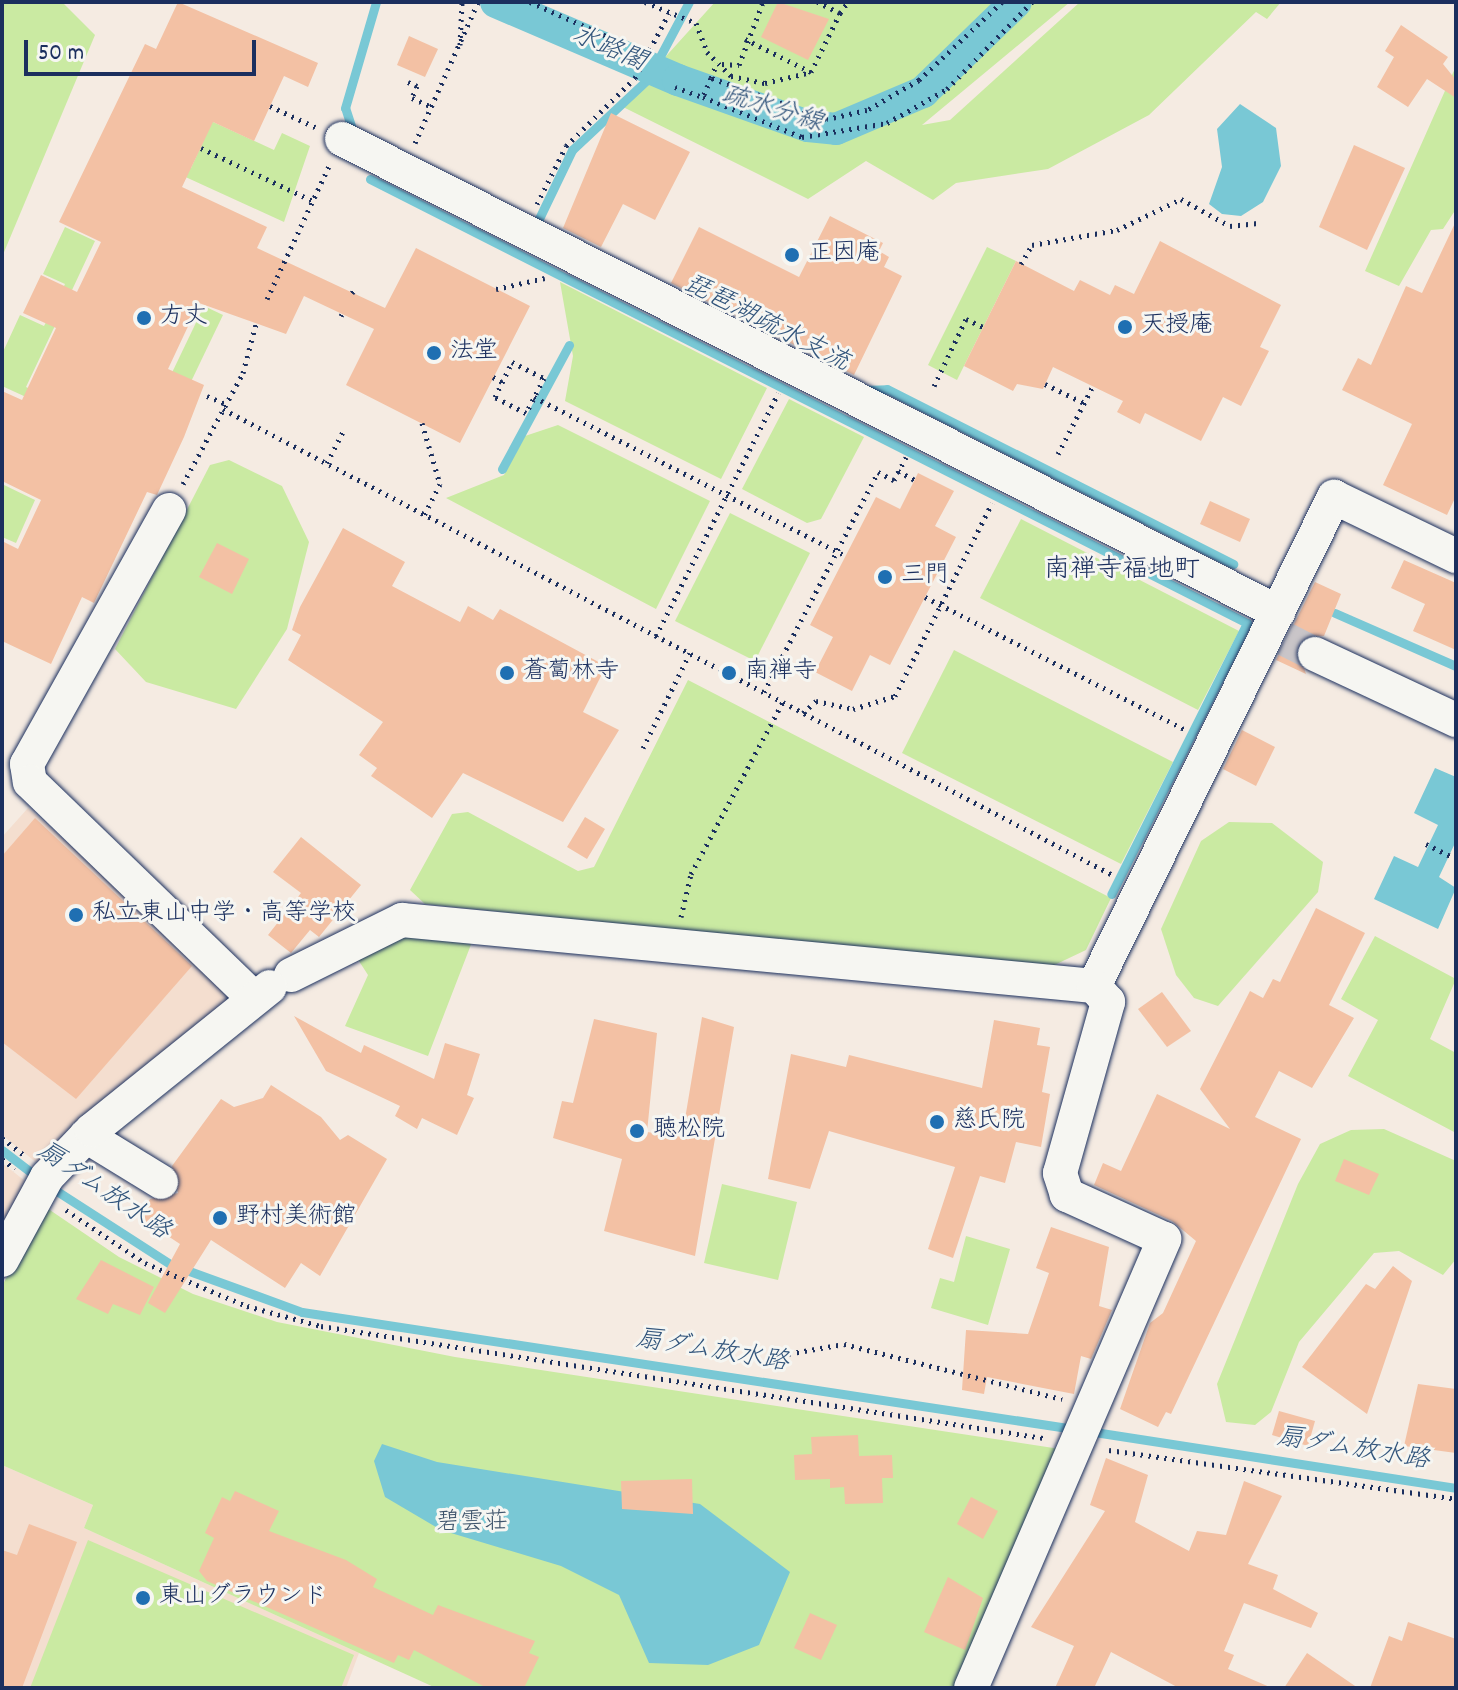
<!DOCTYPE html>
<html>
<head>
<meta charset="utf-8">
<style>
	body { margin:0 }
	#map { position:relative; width:1458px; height:1690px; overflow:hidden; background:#f5ebe2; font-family:Dekko,"Klee One",sans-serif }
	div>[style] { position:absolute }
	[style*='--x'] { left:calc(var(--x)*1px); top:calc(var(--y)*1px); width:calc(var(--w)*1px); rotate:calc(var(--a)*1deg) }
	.built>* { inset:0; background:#f4decf }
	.green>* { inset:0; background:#caeaa2 }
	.water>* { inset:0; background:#79c8d5 }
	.stream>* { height:9px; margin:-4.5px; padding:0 4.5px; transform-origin:4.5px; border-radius:4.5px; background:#79c8d5 }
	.canal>* { height:32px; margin:-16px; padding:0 16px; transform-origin:16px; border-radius:16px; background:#79c8d5 }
	.building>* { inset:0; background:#f3c1a4 }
	.minor-tunnel>* { height:34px; margin-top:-17px; transform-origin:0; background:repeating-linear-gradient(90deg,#c9c5c8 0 34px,transparent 0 51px) }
	.path>* { height:5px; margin-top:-2.5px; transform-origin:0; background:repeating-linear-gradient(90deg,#1b2f5e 0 2px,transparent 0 8px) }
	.roads { filter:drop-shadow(0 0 2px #1b2f5e) drop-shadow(0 0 2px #1b2f5e) }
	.minor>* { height:34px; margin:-17px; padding:0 17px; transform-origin:17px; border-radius:17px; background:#f6f6f2 }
	.dots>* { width:22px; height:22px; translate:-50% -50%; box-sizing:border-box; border:4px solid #f6f6f2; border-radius:50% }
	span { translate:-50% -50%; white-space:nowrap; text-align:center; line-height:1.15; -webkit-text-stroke:6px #f6f6f2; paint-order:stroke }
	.poi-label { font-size:24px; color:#1b2f5e }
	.left { translate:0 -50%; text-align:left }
	.park-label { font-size:24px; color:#3e546c }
	.water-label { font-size:26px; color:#32557c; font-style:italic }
	.neighbourhood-label { font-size:26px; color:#1b2f5e }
	.frame { position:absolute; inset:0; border:4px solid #1b2f5e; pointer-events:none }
	.scale { position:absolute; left:24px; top:40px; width:232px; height:36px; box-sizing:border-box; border:4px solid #1b2f5e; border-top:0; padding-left:10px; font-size:24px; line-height:28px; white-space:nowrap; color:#1b2f5e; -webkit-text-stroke:6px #f6f6f2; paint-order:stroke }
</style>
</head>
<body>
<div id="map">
	<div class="built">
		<div style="clip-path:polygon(28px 808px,239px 993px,42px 1167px,2px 1135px,2px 837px)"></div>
		<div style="clip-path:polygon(2px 1163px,29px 1184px,2px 1235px)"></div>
		<div style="clip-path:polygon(2px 1465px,93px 1505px,84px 1528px,359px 1653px,346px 1688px,2px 1688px)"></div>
	</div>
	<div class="green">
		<div style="clip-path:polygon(2px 2px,62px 2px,95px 35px,2px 257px)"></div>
		<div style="clip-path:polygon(715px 2px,1070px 2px,922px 125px,950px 120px,1080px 2px,1281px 2px,1267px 19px,1256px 12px,1149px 115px,1048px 169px,956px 183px,933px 200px,866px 161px,808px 199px,621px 106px)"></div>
		<div style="clip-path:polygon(1456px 66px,1456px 209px,1443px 229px,1431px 230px,1399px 286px,1365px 271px)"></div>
		<div style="clip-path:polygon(198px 115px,274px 150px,282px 133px,310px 146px,284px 222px,168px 169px,191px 168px,206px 135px)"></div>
		<div style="clip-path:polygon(65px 227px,95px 241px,65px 305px,57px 301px,65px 284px,43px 274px)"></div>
		<div style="clip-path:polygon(987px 247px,1016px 261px,957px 380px,928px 365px)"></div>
		<div style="clip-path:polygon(560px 282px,767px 388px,721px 479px,565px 401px,573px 356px)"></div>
		<div style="clip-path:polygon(204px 306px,223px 315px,175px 415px,156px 406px)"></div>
		<div style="clip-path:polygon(53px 309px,61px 313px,26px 387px,45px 396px,2px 439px,26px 397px,2px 386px,2px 354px,20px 315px,44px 326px)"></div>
		<div style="clip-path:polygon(789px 399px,864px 437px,821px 519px,807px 523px,742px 489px)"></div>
		<div style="clip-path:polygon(558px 425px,710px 501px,656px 609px,446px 498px,504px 475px,525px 436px)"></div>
		<div style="clip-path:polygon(229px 460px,282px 486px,309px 542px,287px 629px,236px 709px,146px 682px,115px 649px,210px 465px)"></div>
		<div style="clip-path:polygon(2px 484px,35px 500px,16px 543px,2px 537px)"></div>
		<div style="clip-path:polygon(730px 513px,810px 553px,755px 661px,675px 621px)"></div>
		<div style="clip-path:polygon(1021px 519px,1239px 631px,1198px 710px,980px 598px)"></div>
		<div style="clip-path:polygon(954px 650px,1173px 762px,1121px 864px,902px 753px)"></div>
		<div style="clip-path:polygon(688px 680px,1111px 898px,1086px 950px,1046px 969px,425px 904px,410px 890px,452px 814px,468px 812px,578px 871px,594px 867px)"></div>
		<div style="clip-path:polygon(1229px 822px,1272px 823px,1323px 862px,1318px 892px,1218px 1006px,1194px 998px,1176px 975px,1161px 929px,1201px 841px)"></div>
		<div style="clip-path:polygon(400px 934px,472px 942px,428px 1056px,345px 1026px,368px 975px,357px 958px)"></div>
		<div style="clip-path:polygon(1375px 936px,1456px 979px,1430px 1039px,1456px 1053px,1456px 1133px,1348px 1076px,1378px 1020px,1341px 999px)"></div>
		<div style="clip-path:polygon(1384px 1129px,1456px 1161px,1456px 1259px,1443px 1275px,1399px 1251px,1374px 1253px,1299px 1342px,1271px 1412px,1255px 1425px,1226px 1422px,1217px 1384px,1298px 1184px,1320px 1144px,1351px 1130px)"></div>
		<div style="clip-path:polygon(722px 1184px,797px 1202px,778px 1280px,704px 1263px)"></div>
		<div style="clip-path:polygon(44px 1206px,119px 1257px,193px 1294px,277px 1322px,455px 1357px,1060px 1449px,963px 1688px,436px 1688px,84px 1528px,93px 1505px,2px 1465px,2px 1286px)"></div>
		<div style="clip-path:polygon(966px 1236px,1010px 1249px,988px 1325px,931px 1308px,940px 1278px,954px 1282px)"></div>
		<div style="clip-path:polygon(88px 1540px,354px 1655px,341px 1688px,30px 1688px)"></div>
	</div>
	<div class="water">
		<div style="clip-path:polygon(1240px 104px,1276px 128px,1281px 166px,1263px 202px,1241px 216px,1222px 214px,1209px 204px,1222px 167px,1217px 129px)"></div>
		<div style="clip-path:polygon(1435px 768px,1456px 777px,1456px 841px,1439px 877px,1456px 888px,1438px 929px,1374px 899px,1394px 856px,1418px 867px,1438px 825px,1414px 813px)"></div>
		<div style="clip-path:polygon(382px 1444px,437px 1462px,700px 1504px,790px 1572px,759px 1645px,708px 1665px,649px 1663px,619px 1595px,561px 1566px,441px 1530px,385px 1497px,374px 1461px)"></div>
	</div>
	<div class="stream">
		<div style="--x:353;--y:132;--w:25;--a:-108"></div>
		<div style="--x:345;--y:108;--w:110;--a:-73.7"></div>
		<div style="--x:370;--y:179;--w:983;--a:26.85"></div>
		<div style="--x:1247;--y:623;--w:303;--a:116.6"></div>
		<div style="--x:534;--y:229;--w:88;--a:-64.3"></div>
		<div style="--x:572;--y:150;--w:104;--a:-43.1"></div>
		<div style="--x:648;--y:79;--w:87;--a:-62"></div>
		<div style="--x:864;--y:390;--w:23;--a:-2"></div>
		<div style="--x:887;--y:389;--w:388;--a:26.8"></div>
		<div style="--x:502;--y:469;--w:141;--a:-61.6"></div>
		<div style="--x:1335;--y:613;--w:132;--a:23.7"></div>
		<div style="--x:2;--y:1150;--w:44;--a:37.6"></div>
		<div style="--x:49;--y:1186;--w:144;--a:32.8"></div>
		<div style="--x:170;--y:1264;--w:140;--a:20"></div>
		<div style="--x:302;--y:1312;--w:781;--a:8.62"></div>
		<div style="--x:1088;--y:1431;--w:372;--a:8.8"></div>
	</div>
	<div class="canal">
		<div style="--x:496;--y:2;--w:198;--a:23.2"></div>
		<div style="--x:678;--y:80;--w:138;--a:19.5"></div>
		<div style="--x:808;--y:126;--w:28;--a:6"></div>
		<div style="--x:836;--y:129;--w:95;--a:-23"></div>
		<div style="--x:923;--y:92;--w:129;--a:-44.1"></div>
	</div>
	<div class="building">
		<div style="clip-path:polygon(178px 2px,318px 63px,308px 87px,284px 76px,254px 141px,213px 122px,182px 187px,267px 227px,257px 248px,385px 308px,416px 248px,530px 306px,460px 443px,346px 385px,374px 329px,304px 296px,286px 334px,199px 303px,168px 369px,204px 385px,184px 437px,157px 495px,147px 492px,94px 603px,82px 597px,51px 664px,2px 641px,2px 541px,18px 549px,41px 500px,2px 481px,2px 391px,22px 400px,56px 328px,23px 313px,41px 275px,77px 292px,101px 242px,59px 222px,145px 44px,156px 49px)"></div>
		<div style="clip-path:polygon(778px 2px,829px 19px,808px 60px,761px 37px)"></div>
		<div style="clip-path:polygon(1401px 25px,1448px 57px,1443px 64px,1456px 80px,1456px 98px,1427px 79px,1408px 107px,1377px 87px,1394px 57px,1385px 51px)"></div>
		<div style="clip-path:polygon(409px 36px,438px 49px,425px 77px,397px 65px)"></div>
		<div style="clip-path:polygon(611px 113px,690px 152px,655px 220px,623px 204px,601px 247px,563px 228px)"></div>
		<div style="clip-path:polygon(1354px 145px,1405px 168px,1367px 250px,1319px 227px)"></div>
		<div style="clip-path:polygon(830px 216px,883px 243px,879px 251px,889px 257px,884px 267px,902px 276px,854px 375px,671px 283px,699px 227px,799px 277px)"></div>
		<div style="clip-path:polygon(1456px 221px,1456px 496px,1447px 515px,1383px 485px,1412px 424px,1342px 390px,1358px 358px,1371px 365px,1406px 286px,1422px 293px)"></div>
		<div style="clip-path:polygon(1160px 241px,1281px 305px,1260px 347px,1269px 351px,1241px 406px,1223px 397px,1201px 441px,1145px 413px,1140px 424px,1117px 412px,1123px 401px,1053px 367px,1043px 389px,1017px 384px,1013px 391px,964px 366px,1016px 261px,1074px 291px,1080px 280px,1110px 295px,1115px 285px,1134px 294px)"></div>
		<div style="clip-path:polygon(918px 473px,954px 491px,935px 526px,956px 537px,890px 665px,870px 655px,852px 691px,815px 672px,833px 637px,810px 625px,876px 497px,900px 509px)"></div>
		<div style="clip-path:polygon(1210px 501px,1250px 519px,1240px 542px,1200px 524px)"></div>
		<div style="clip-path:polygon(343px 528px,405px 562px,392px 586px,460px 622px,468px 606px,493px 620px,500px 609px,606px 666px,583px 712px,619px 730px,563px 822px,463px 773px,432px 818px,371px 776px,377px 768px,359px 755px,383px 722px,288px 660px,301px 635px,292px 630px,300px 607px)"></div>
		<div style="clip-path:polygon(217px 543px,249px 559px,232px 594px,199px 577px)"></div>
		<div style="clip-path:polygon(1404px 560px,1456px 583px,1456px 650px,1413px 631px,1425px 604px,1391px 588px)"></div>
		<div style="clip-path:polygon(1315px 582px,1341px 594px,1324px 636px,1304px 637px,1297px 646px,1306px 674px,1276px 660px)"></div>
		<div style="clip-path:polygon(1242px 730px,1275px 747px,1256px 786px,1223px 769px)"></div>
		<div style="clip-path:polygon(585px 817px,605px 829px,587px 859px,567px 847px)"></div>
		<div style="clip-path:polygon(35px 818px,192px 966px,76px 1099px,2px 1042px,2px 856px)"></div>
		<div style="clip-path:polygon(301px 837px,361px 885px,319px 937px,310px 930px,291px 953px,268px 935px,301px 893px,273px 872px)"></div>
		<div style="clip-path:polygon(1316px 908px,1365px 933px,1329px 1005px,1354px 1018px,1312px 1088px,1279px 1071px,1255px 1117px,1301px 1139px,1171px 1414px,1166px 1412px,1158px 1427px,1120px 1409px,1150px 1323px,1163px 1313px,1196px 1241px,1172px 1221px,1094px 1185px,1103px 1163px,1121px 1171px,1157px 1094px,1230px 1129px,1200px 1089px,1250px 991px,1263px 998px,1273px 979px,1280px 982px)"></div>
		<div style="clip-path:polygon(1162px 992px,1191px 1031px,1167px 1047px,1138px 1009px)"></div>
		<div style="clip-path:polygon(294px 1016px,361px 1053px,364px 1045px,434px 1079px,445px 1043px,480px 1054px,467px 1095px,474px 1098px,457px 1135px,422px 1118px,417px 1129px,395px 1116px,400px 1106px,326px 1071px)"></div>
		<div style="clip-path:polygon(702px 1017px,734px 1027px,695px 1256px,604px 1231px,622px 1159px,553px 1138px,562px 1101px,573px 1103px,594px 1019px,657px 1033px,647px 1132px,682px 1137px)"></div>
		<div style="clip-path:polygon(994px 1020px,1040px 1028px,1037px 1045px,1050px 1047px,1042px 1092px,1050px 1094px,1041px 1147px,1016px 1142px,1005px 1183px,980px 1176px,953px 1258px,928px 1249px,955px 1167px,829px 1131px,810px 1189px,768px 1179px,791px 1054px,846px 1067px,849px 1055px,982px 1088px)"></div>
		<div style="clip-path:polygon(271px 1085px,321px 1117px,340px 1140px,348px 1135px,387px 1159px,320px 1276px,301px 1263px,285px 1288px,211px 1240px,165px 1313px,148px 1303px,180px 1244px,139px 1217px,150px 1199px,178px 1193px,172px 1166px,221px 1099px,234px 1107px,263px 1098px)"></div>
		<div style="clip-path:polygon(1344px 1159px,1379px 1174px,1369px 1195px,1335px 1181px)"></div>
		<div style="clip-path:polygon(1051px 1227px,1109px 1247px,1099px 1306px,1112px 1310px,1091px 1359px,1081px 1356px,1074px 1394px,987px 1377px,984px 1394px,962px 1390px,966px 1330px,1028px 1334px,1049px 1273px,1036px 1268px)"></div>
		<div style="clip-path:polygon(101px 1260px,154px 1287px,140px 1315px,113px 1304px,108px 1314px,76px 1299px)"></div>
		<div style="clip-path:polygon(1393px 1266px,1412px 1281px,1367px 1414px,1302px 1367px,1366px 1284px,1375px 1289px)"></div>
		<div style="clip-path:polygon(1418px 1384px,1456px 1389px,1456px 1453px,1404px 1446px)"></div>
		<div style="clip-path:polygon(1279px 1411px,1315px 1421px,1308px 1446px,1272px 1435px)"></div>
		<div style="clip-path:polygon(858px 1435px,859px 1456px,892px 1455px,893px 1478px,882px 1478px,883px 1503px,845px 1504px,844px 1487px,830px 1488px,830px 1479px,795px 1480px,794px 1455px,812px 1454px,811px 1437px)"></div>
		<div style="clip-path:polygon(1106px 1458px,1148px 1475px,1135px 1522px,1189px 1551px,1197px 1531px,1226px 1535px,1244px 1481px,1282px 1496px,1248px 1564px,1278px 1575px,1273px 1589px,1318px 1613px,1311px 1628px,1244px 1603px,1224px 1651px,1234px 1655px,1228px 1669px,1272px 1688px,1179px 1688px,1111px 1652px,1094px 1688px,1055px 1688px,1074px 1646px,1031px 1627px,1105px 1511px,1090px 1505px)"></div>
		<div style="clip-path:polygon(692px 1479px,693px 1514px,622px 1509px,621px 1481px)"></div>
		<div style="clip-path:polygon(235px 1491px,279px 1511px,269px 1531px,346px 1560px,377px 1579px,373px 1587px,433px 1615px,438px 1605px,535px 1641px,529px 1653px,539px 1657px,524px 1688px,487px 1688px,414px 1650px,409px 1660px,398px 1655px,394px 1663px,207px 1581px,199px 1571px,214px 1538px,205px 1533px,222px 1497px,230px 1501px)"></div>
		<div style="clip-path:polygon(971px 1497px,998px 1511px,983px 1539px,957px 1524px)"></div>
		<div style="clip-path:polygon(29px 1524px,77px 1542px,22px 1688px,2px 1688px,2px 1550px,17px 1555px)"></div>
		<div style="clip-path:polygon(948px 1577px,983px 1598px,965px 1650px,924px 1632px)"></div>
		<div style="clip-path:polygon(810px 1613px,837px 1625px,821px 1660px,794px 1648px)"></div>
		<div style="clip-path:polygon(1408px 1622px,1456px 1639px,1456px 1688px,1370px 1688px,1389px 1636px,1402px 1641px)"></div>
		<div style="clip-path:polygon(1307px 1653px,1358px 1688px,1284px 1688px)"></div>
	</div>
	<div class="minor-tunnel">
		<div style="--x:1285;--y:639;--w:34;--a:27"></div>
	</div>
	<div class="path">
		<div style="--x:530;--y:2;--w:118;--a:24"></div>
		<div style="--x:645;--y:2;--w:55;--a:22.4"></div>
		<div style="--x:696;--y:23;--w:31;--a:69"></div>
		<div style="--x:707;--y:52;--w:34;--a:45"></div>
		<div style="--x:731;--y:76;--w:35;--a:12"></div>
		<div style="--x:765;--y:83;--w:47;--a:-13.4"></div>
		<div style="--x:1002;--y:2;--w:114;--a:136.8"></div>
		<div style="--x:919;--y:80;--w:60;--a:150"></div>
		<div style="--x:867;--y:110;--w:41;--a:167.3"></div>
		<div style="--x:827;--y:119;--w:123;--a:-160.5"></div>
		<div style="--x:711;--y:78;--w:21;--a:113"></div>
		<div style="--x:703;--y:97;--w:107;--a:22"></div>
		<div style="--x:802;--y:137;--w:86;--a:-9.4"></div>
		<div style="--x:887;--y:123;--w:69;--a:-29.5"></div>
		<div style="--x:947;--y:89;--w:122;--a:-45.7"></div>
		<div style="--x:840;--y:13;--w:14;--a:-54"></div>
		<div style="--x:745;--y:39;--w:74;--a:26.6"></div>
		<div style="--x:811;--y:72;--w:66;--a:-63.8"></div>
		<div style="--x:840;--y:13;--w:25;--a:-154"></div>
		<div style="--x:460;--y:45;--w:43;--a:-87.3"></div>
		<div style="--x:722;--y:64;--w:17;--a:3"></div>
		<div style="--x:739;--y:65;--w:67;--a:-69.1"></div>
		<div style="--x:711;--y:78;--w:16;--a:-68"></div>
		<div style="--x:408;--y:82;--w:10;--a:24"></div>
		<div style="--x:417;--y:86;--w:13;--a:113"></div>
		<div style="--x:412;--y:98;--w:22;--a:24"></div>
		<div style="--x:675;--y:87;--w:30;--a:20"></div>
		<div style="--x:270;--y:106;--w:50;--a:25"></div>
		<div style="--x:415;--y:143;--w:154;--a:-65.9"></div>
		<div style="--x:201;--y:148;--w:124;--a:25.3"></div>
		<div style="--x:537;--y:204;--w:65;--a:-63.4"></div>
		<div style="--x:566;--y:146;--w:97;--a:-44.6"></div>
		<div style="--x:635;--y:78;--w:73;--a:-62.4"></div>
		<div style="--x:1021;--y:264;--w:22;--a:-60"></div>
		<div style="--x:1032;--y:245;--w:86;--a:-10"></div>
		<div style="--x:1117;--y:230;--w:71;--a:-25.8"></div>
		<div style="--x:1181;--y:199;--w:56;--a:28.9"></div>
		<div style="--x:1230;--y:226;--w:28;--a:-6"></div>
		<div style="--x:496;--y:289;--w:50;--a:-12.7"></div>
		<div style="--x:352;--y:293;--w:4;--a:-56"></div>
		<div style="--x:267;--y:299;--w:147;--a:-65"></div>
		<div style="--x:341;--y:316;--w:2;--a:-63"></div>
		<div style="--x:512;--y:362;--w:36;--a:27"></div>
		<div style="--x:544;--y:378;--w:39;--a:117"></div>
		<div style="--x:526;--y:413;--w:35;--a:-153"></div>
		<div style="--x:495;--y:397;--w:39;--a:-64"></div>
		<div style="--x:493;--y:377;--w:10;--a:29"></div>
		<div style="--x:1045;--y:384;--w:43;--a:26"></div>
		<div style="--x:934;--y:386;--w:74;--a:-64.5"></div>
		<div style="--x:966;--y:319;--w:19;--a:25"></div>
		<div style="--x:207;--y:396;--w:21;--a:23"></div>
		<div style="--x:534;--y:397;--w:350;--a:27"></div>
		<div style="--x:223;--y:409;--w:1005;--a:27.64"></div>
		<div style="--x:422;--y:423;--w:64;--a:73.6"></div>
		<div style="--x:440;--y:484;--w:35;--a:117"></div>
		<div style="--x:1058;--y:454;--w:76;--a:-62.8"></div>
		<div style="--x:327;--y:463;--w:35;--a:-63"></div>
		<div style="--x:898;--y:471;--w:19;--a:28"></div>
		<div style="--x:183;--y:484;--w:126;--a:-61.6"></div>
		<div style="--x:243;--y:373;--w:55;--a:-75.2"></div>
		<div style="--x:925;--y:597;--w:291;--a:27"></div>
		<div style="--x:656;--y:636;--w:272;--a:-63.3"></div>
		<div style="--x:764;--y:692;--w:248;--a:-62.6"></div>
		<div style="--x:878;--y:472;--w:18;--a:27"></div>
		<div style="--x:894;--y:480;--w:26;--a:-62"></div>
		<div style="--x:803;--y:713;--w:18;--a:-43"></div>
		<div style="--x:816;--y:701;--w:38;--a:12"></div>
		<div style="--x:853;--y:709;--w:44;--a:-17.2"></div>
		<div style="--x:895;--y:696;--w:216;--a:-63.3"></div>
		<div style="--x:643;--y:748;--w:106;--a:-63.7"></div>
		<div style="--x:1426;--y:844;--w:30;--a:26"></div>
		<div style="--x:681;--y:917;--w:44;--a:-76.9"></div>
		<div style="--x:691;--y:874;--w:195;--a:-61.9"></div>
		<div style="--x:2;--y:1138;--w:31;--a:38"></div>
		<div style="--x:2;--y:1159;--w:16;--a:38"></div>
		<div style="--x:66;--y:1210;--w:95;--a:33.9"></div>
		<div style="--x:145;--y:1263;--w:111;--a:22.9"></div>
		<div style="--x:247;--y:1306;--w:77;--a:15.1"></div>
		<div style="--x:321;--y:1326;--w:732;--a:8.81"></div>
		<div style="--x:781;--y:1355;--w:64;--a:-9.9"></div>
		<div style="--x:844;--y:1344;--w:225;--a:14.2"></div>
		<div style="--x:1109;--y:1450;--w:350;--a:8"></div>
	</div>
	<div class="roads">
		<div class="minor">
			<div style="--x:342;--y:139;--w:1049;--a:26.81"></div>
			<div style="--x:169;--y:510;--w:291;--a:119.2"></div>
			<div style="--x:27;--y:764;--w:18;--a:81"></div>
			<div style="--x:30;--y:782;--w:310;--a:44"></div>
			<div style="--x:1315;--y:654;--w:156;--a:25.1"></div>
			<div style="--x:291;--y:975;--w:124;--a:-26.4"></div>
			<div style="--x:402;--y:920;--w:695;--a:5.45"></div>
			<div style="--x:1094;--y:986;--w:545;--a:-63.86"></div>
			<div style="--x:1334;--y:497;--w:136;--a:25.8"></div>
			<div style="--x:86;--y:1136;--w:88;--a:31.5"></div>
			<div style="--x:2;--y:1260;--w:94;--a:-61.5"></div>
			<div style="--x:47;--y:1177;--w:65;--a:-46.2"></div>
			<div style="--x:92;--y:1130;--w:228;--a:-38.8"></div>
			<div style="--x:971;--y:1688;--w:489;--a:-66.7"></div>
			<div style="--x:1164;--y:1239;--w:107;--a:-155.6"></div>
			<div style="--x:1067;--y:1195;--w:23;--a:-108"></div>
			<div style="--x:1060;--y:1173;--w:178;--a:-74.3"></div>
			<div style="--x:1108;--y:1002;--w:21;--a:-131"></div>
		</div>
	</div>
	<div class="dots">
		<div style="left:792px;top:255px;background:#1f6fb2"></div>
		<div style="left:144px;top:318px;background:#1f6fb2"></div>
		<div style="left:1125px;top:327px;background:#1f6fb2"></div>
		<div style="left:434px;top:353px;background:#1f6fb2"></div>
		<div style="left:885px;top:577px;background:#1f6fb2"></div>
		<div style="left:507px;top:673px;background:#1f6fb2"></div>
		<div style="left:729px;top:673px;background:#1f6fb2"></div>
		<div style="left:76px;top:915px;background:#1f6fb2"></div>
		<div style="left:937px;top:1122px;background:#1f6fb2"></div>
		<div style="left:637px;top:1131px;background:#1f6fb2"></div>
		<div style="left:220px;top:1218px;background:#1f6fb2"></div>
		<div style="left:143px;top:1598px;background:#1f6fb2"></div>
	</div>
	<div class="poi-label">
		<span class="left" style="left:808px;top:255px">正因庵</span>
		<span class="left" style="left:160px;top:318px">方丈</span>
		<span class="left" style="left:1141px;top:327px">天授庵</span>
		<span class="left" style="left:450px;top:353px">法堂</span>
		<span class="left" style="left:901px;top:577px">三門</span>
		<span class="left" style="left:523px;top:673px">蒼蔔林寺</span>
		<span class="left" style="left:745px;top:673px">南禅寺</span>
		<span class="left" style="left:92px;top:915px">私立東山中学・高等学校</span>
		<span class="left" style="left:953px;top:1122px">慈氏院</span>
		<span class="left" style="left:653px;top:1131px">聴松院</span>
		<span class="left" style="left:236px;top:1218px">野村美術館</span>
		<span class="left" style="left:159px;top:1598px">東山グラウンド</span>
	</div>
	<div class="park-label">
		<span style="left:472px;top:1524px">碧雲荘</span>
	</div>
	<div class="water-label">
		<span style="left:609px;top:50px;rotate:23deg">水路閣</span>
		<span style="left:772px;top:110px;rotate:17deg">疏水分線</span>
		<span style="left:766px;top:324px;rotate:27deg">琵琶湖疏水支流</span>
		<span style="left:103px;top:1192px;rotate:34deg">扇ダム放水路</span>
		<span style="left:712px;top:1352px;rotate:9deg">扇ダム放水路</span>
		<span style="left:1353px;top:1450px;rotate:9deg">扇ダム放水路</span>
	</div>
	<div class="neighbourhood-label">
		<span style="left:1122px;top:571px">南禅寺福地町</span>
	</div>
	<div class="frame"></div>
	<div class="scale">50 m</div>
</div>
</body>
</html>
